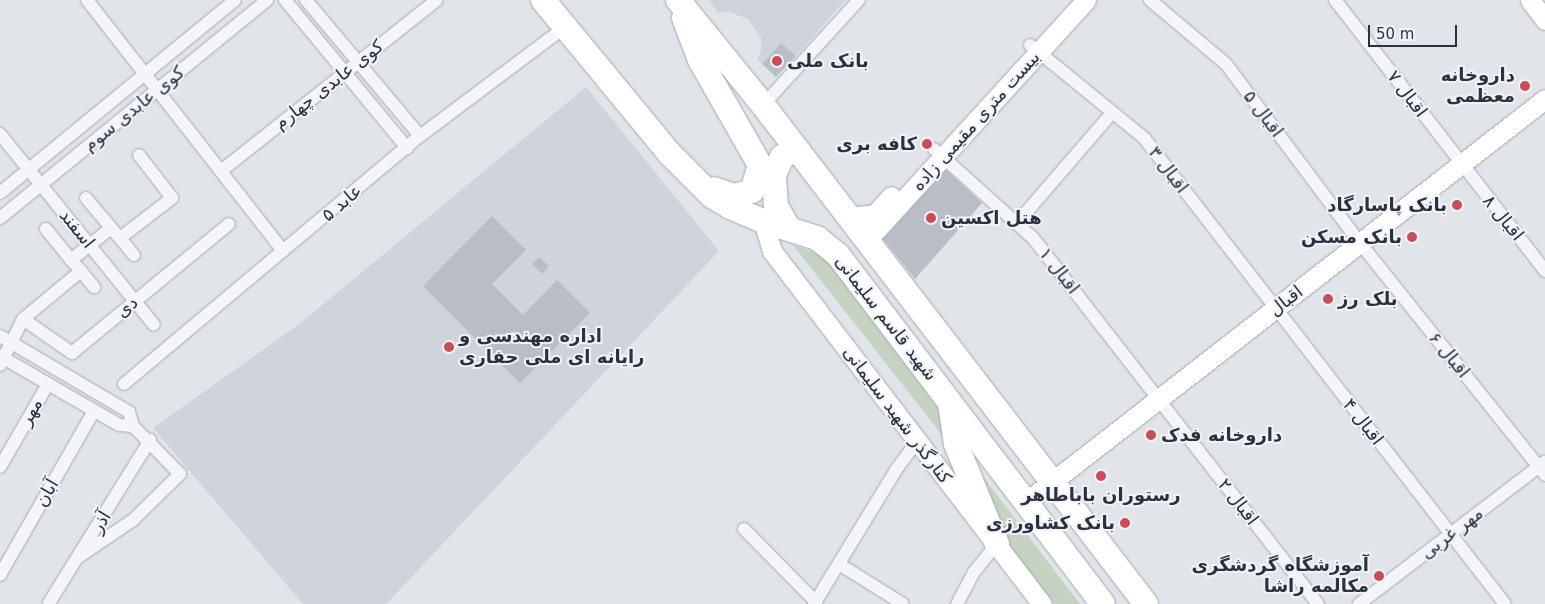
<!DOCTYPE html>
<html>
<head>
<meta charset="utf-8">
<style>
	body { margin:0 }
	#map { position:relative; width:1545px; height:604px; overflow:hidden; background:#e1e4e9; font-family:"DejaVu Sans",Vazirmatn,sans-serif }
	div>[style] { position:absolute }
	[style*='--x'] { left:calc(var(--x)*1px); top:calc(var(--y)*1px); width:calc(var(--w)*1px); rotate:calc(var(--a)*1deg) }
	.built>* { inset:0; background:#cfd3db }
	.green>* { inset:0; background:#c6d3c3 }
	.building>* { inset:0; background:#b9bdc6 }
	.roads { filter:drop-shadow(0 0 1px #a6abb3) drop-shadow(0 0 1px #a6abb3) }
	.street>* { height:12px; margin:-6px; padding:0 6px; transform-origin:6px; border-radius:6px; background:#f4f5f8 }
	.secondary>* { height:19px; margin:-9.5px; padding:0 9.5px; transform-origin:9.5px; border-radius:9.5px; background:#fff }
	.highway>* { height:24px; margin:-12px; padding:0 12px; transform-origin:12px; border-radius:12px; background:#fff }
	.dots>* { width:14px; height:14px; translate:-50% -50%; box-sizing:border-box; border:2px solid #f1f3f7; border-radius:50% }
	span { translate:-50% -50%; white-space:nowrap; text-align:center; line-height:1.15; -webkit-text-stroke:4px #f1f3f7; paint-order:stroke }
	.poi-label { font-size:18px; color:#2a3240; font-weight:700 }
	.left { translate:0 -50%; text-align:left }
	.right { translate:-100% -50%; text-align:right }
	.street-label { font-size:18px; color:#2a3240 }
	.scale { position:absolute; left:1368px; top:25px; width:89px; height:22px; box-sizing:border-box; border:2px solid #2a3240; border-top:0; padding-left:6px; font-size:15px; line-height:18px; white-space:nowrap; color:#2a3240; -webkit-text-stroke:4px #f1f3f7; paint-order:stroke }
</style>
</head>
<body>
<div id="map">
	<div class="built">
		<div style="clip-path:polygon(709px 0,845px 0,796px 56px,781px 43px,762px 64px,757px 60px,761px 51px,761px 38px,748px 19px,729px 12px,718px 13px)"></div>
		<div style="clip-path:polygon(586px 87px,719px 251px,386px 604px,303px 604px,153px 428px,298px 325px)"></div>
	</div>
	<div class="green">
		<div style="clip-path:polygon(793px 245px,825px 256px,938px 408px,946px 440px)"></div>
		<div style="clip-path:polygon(974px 465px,1080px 604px,1054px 604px,992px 524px)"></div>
	</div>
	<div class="building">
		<div style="clip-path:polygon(781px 43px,796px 56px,776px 77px,762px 64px)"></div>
		<div style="clip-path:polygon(946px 170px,982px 203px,915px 279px,883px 239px)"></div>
		<div style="clip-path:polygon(492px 216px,526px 250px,492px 284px,523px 315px,557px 280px,590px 313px,520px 383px,423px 286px)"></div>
		<div style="clip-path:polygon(539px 257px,549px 266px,542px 274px,532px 264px)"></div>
	</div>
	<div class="roads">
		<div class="street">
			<div style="--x:87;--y:0;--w:318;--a:52"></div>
			<div style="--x:285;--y:0;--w:192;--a:50.5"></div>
			<div style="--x:306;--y:0;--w:177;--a:50"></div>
			<div style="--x:1150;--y:0;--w:99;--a:40.1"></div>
			<div style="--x:1226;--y:64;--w:224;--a:53.2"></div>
			<div style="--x:1360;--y:243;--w:297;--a:51.4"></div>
			<div style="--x:1335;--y:0;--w:343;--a:52.2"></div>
			<div style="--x:1030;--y:45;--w:147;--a:39.2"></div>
			<div style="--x:1144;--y:138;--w:589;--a:52.24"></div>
			<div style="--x:763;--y:105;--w:142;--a:-47.6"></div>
			<div style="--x:0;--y:134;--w:245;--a:51.1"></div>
			<div style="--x:934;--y:149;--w:133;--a:42"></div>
			<div style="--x:1033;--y:238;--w:464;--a:52.1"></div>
			<div style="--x:221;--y:171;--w:275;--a:-38.4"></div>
			<div style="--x:0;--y:193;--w:304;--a:-39.4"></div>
			<div style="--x:86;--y:198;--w:39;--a:50"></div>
			<div style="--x:0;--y:218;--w:345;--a:-39.2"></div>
			<div style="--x:1017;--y:223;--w:145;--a:-49.2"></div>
			<div style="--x:46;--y:229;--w:40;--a:51"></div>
			<div style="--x:120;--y:238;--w:22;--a:51"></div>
			<div style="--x:81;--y:271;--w:21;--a:51"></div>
			<div style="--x:23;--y:319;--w:60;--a:34.8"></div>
			<div style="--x:72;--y:353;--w:203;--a:-39.4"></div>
			<div style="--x:0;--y:336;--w:150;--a:30.5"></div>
			<div style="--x:129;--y:412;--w:15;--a:74"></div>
			<div style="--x:133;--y:426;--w:14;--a:-176"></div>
			<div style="--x:119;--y:425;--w:138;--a:-149.9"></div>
			<div style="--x:0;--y:365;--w:51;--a:-63.4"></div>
			<div style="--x:23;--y:319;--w:75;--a:-39.6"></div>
			<div style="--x:81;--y:271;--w:15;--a:-132"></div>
			<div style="--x:71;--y:260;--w:51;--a:-38.7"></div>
			<div style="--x:111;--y:228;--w:13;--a:48"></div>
			<div style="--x:120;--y:238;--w:66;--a:-37.6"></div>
			<div style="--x:172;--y:198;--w:54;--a:-127.5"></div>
			<div style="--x:124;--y:384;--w:386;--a:-40"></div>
			<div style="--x:420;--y:136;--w:181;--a:-36.9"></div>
			<div style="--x:0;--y:467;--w:96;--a:-60"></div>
			<div style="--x:744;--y:529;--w:103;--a:45.4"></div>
			<div style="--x:80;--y:556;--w:64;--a:-34.2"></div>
			<div style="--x:133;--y:520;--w:66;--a:-44.4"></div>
			<div style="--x:180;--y:474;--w:67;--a:-134.4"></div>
			<div style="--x:839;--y:564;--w:75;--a:32"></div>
			<div style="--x:0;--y:575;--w:189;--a:-60.2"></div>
			<div style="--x:49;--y:603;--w:192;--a:-58.2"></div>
			<div style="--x:814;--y:604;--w:161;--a:-58.5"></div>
			<div style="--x:898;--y:467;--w:31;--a:-53"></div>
			<div style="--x:957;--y:604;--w:36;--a:-62"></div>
			<div style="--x:974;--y:572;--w:36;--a:-51"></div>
			<div style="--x:1359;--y:604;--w:234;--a:-37.4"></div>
		</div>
		<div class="secondary">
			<div style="--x:1530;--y:0;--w:25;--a:53"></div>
			<div style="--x:848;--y:217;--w:27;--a:-6"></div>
			<div style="--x:875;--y:214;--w:24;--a:-48"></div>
			<div style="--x:763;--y:221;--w:31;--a:73"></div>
			<div style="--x:772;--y:251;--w:444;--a:52.6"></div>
			<div style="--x:866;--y:241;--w:326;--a:-47.6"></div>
			<div style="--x:1026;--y:502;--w:657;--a:-37.83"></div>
		</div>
		<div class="highway">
			<div style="--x:543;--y:0;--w:200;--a:50.5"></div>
			<div style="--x:670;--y:154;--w:59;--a:45"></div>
			<div style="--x:712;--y:196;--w:21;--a:31"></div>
			<div style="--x:730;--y:207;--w:36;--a:23"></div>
			<div style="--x:763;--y:221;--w:57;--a:17.5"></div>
			<div style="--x:817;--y:238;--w:27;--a:39"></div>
			<div style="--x:838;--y:255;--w:438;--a:52.8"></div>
			<div style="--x:678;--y:0;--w:135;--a:51"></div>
			<div style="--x:763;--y:105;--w:629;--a:52.49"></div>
			<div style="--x:684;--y:18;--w:45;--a:69.1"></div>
			<div style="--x:700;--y:60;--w:121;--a:60.3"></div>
			<div style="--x:760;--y:165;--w:27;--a:107"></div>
			<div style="--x:752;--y:191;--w:19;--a:164"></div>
			<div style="--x:734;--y:196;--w:21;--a:-161"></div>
			<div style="--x:788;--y:227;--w:24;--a:-120"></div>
			<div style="--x:776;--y:206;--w:31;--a:-94"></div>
			<div style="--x:774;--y:175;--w:20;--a:-66"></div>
			<div style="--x:782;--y:157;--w:12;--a:-31"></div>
			<div style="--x:792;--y:151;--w:7;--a:8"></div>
			<div style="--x:950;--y:403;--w:41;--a:81.7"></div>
			<div style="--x:956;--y:444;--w:108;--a:67.7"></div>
		</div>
	</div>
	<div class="dots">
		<div style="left:777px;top:61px;background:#c94c5b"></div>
		<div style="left:1525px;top:86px;background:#c94c5b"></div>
		<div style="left:927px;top:144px;background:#c94c5b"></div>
		<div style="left:1457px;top:205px;background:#c94c5b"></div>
		<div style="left:931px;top:218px;background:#c94c5b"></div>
		<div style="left:1412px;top:237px;background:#c94c5b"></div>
		<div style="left:1328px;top:299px;background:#c94c5b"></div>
		<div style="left:449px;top:347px;background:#c94c5b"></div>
		<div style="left:1151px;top:435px;background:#c94c5b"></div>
		<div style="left:1101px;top:476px;background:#c94c5b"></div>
		<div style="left:1125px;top:523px;background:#c94c5b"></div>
		<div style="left:1379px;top:576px;background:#c94c5b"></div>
	</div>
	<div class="poi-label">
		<span class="left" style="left:787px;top:61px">بانک ملی</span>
		<span class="right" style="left:1515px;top:86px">داروخانه<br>معظمی</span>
		<span class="right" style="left:917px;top:144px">کافه بری</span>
		<span class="right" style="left:1447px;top:205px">بانک پاسارگاد</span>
		<span class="left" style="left:941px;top:218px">هتل اکسین</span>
		<span class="right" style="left:1402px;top:237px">بانک مسکن</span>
		<span class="left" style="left:1338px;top:299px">بلک رز</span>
		<span class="left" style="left:459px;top:347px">اداره مهندسی و<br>رایانه ای ملی حفاری</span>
		<span class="left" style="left:1161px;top:435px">داروخانه فدک</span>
		<span style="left:1101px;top:495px">رستوران باباطاهر</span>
		<span class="right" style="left:1115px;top:523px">بانک کشاورزی</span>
		<span class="right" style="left:1369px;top:576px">آموزشگاه گردشگری<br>مکالمه راشا</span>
	</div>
	<div class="street-label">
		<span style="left:329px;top:85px;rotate:-38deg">کوی عابدی چهارم</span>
		<span style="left:1407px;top:94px;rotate:53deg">اقبال ۷</span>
		<span style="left:134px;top:109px;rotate:-39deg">کوی عابدی سوم</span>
		<span style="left:1263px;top:114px;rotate:53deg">اقبال ۵</span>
		<span style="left:976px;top:121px;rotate:-48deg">بیست متری مقیمی زاده</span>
		<span style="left:1168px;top:170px;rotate:53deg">اقبال ۳</span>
		<span style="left:342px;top:203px;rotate:-40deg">عابد ۵</span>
		<span style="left:1503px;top:218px;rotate:51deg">اقبال ۸</span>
		<span style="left:77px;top:229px;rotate:51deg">اسفند</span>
		<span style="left:1059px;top:271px;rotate:52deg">اقبال ۱</span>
		<span style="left:1286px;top:301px;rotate:-38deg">اقبال</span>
		<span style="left:127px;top:307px;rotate:-40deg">دی</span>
		<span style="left:886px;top:318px;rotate:52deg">شهید قاسم سلیمانی</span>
		<span style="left:1449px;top:355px;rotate:51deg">اقبال ۶</span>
		<span style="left:31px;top:412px;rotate:-60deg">مهر</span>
		<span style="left:897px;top:415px;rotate:53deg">کنارگذر شهید سلیمانی</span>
		<span style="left:1363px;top:422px;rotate:52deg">اقبال ۴</span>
		<span style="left:47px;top:493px;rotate:-60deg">آبان</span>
		<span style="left:1238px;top:502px;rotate:52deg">اقبال ۲</span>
		<span style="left:101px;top:522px;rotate:-59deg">آذر</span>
		<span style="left:1452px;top:533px;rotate:-37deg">مهر غربی</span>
	</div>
	<div class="scale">50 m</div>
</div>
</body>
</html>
